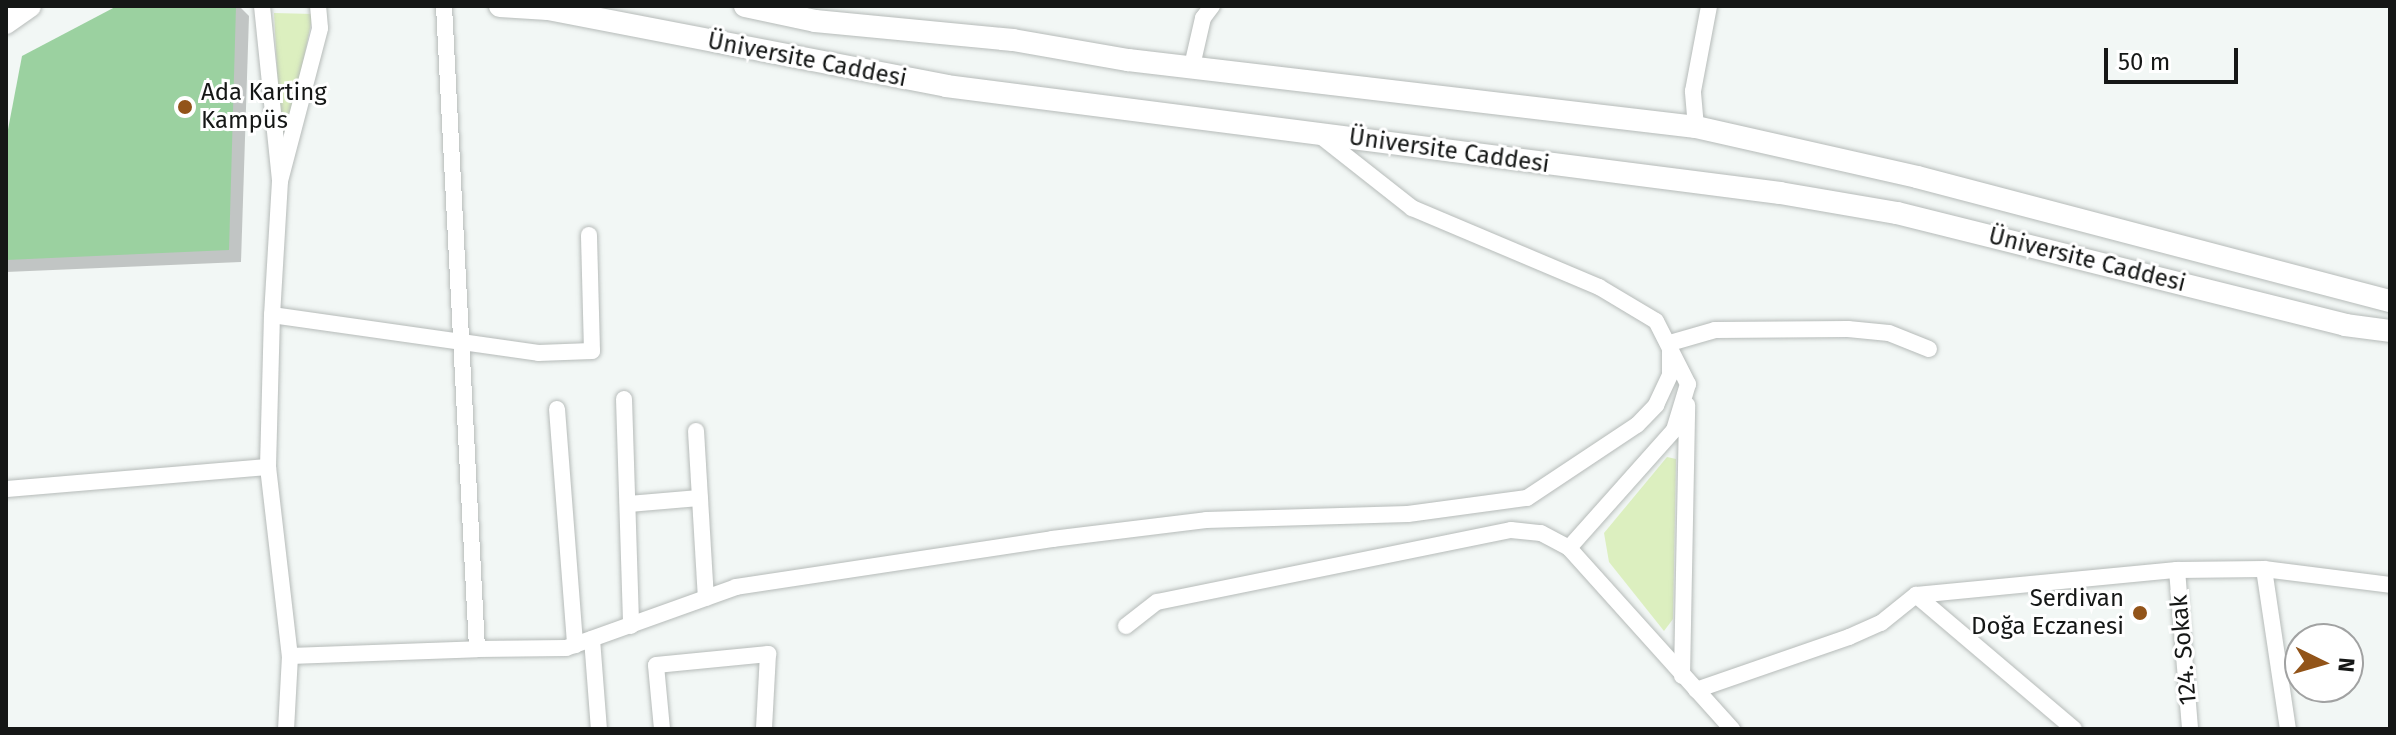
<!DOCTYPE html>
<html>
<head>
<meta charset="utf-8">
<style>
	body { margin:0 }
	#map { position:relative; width:2396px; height:735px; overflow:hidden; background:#f2f7f5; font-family:"Fira Sans",sans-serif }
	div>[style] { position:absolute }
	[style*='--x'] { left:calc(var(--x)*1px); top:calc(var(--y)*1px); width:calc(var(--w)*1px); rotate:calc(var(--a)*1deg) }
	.green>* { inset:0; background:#dcefbf }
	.shadow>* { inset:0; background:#0003 }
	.building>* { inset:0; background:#9bd1a0 }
	.roads { filter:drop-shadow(0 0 2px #b6bbb9) drop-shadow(0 0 2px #b6bbb9) }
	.street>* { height:16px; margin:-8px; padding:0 8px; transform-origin:8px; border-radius:8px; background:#fff }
	.secondary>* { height:22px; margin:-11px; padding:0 11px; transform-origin:11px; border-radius:11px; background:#fff }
	.dots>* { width:22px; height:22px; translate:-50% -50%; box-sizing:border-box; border:4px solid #fff; border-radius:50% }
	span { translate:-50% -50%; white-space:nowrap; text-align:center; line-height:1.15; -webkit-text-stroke:6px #fff; paint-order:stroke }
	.street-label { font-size:24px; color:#151716 }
	.poi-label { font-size:24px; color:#151716 }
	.left { translate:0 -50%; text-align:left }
	.right { translate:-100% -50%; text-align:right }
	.frame { position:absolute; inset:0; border:8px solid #151716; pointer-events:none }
	.north { position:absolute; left:2284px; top:623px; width:80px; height:80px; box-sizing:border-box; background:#fff; border:2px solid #a1a2a2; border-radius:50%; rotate:95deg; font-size:22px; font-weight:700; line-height:32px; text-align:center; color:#151716 }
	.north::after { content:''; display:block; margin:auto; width:28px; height:36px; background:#925419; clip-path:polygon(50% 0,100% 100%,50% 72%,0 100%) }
	.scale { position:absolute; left:2104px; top:48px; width:134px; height:36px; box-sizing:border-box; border:4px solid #151716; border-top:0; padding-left:10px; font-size:24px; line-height:28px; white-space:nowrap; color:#151716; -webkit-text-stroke:6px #fff; paint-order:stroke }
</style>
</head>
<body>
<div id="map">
	<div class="green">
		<div style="clip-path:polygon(274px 13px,313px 14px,283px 158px,280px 124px)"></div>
		<div style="clip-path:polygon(1667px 457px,1676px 459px,1673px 619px,1664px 631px,1609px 562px,1604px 533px)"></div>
	</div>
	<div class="shadow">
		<div style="clip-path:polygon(121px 6px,239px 6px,249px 16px,241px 262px,6px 272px,6px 151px)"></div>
	</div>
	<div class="building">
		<div style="clip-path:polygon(117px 6px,236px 6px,229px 250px,6px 260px,6px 140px,22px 56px)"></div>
	</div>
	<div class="roads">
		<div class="street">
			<div style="--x:262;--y:6;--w:176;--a:84.1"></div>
			<div style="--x:280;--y:181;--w:158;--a:-75.3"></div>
			<div style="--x:320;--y:28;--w:22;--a:-95"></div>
			<div style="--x:444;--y:6;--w:644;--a:87.06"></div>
			<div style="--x:477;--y:649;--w:89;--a:-0.6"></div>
			<div style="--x:566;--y:648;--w:181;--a:-19.7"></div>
			<div style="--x:736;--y:587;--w:320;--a:-8.6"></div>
			<div style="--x:1052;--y:539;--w:155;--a:-7"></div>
			<div style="--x:1206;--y:520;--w:202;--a:-1.7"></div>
			<div style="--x:1408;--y:514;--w:120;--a:-7.7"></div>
			<div style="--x:1527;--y:498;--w:132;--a:-33.6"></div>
			<div style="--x:1637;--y:425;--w:28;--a:-46"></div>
			<div style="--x:1656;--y:405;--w:33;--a:-65"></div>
			<div style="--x:1670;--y:375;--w:32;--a:-90"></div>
			<div style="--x:1670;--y:343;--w:47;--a:-16.1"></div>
			<div style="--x:1715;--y:330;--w:133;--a:-0.4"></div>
			<div style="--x:1848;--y:329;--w:41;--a:5.6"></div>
			<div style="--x:1889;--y:333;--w:43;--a:21.8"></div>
			<div style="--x:1192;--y:66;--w:49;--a:-77.1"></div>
			<div style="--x:1203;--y:18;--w:15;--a:-53"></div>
			<div style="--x:1696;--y:127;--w:36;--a:-95"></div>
			<div style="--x:1693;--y:91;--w:86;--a:-79.3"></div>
			<div style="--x:1318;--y:134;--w:120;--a:38.2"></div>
			<div style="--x:1412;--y:208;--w:203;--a:22.9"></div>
			<div style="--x:1599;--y:287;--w:66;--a:30.8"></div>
			<div style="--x:1656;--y:321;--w:71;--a:63.1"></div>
			<div style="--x:1688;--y:384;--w:48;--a:106.9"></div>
			<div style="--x:1674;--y:430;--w:158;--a:131.7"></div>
			<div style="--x:1569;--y:548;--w:244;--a:48"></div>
			<div style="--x:280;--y:181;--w:134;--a:93.4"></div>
			<div style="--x:272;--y:315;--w:269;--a:8.1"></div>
			<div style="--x:538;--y:353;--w:54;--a:-2.1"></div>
			<div style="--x:592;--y:351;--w:116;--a:-91.5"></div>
			<div style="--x:624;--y:399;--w:227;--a:88.2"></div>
			<div style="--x:557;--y:409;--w:237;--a:85.6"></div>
			<div style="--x:696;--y:431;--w:167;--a:86.6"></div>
			<div style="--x:268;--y:467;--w:190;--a:83.4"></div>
			<div style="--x:290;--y:656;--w:73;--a:93.1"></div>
			<div style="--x:6;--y:489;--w:263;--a:-4.8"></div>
			<div style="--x:268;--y:467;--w:152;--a:-88.5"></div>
			<div style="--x:628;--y:504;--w:72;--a:-4.8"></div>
			<div style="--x:2264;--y:569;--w:162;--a:81.5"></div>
			<div style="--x:2177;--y:570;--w:160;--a:85.3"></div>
			<div style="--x:1916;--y:595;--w:207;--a:40.3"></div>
			<div style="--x:1126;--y:626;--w:39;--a:-38"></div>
			<div style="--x:1157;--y:602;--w:361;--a:-11.5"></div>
			<div style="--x:1511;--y:530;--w:30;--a:6"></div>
			<div style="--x:1541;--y:533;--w:32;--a:28"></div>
			<div style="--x:592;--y:639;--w:90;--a:85.6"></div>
			<div style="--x:290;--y:656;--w:187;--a:-2.1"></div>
			<div style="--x:1682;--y:676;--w:271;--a:-88.9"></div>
			<div style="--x:1696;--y:690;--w:162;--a:-19.1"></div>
			<div style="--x:1849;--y:637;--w:35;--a:-24"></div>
			<div style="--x:1881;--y:623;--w:45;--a:-38.7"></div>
			<div style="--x:1916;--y:595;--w:262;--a:-5.5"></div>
			<div style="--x:2177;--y:570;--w:87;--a:-0.7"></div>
			<div style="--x:2264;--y:569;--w:127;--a:7.2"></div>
			<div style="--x:662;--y:729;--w:64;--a:-95.4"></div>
			<div style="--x:656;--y:665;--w:113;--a:-5.6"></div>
			<div style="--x:768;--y:654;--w:75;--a:93.1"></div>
		</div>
		<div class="secondary">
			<div style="--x:500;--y:6;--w:48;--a:3.6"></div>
			<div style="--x:548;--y:9;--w:405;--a:10.9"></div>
			<div style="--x:946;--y:86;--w:841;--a:7.31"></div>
			<div style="--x:1780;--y:193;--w:119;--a:9.7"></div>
			<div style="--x:1897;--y:213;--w:462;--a:14"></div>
			<div style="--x:2345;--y:325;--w:45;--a:7.6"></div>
			<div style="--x:745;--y:6;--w:72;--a:12.1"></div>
			<div style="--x:815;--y:21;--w:199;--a:5.5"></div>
			<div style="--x:1013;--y:40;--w:117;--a:9.9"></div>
			<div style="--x:1128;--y:60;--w:572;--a:6.73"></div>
			<div style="--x:1696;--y:127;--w:227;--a:12.7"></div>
			<div style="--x:1917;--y:177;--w:489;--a:14.7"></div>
			<div style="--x:6;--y:23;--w:29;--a:-35"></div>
		</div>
	</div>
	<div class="dots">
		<div style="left:185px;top:107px;background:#925419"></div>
		<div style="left:2140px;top:613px;background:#925419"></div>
	</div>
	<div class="street-label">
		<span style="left:807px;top:60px;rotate:11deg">Üniversite Caddesi</span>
		<span style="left:1449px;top:151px;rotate:8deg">Üniversite Caddesi</span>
		<span style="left:2087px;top:260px;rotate:14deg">Üniversite Caddesi</span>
		<span style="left:2184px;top:650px;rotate:-95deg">124. Sokak</span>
	</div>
	<div class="poi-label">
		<span class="left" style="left:201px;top:107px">Ada Karting<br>Kampüs</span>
		<span class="right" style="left:2124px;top:613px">Serdivan<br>Doğa Eczanesi</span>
	</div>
	<div class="frame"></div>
	<div class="north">N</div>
	<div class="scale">50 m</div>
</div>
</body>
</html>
